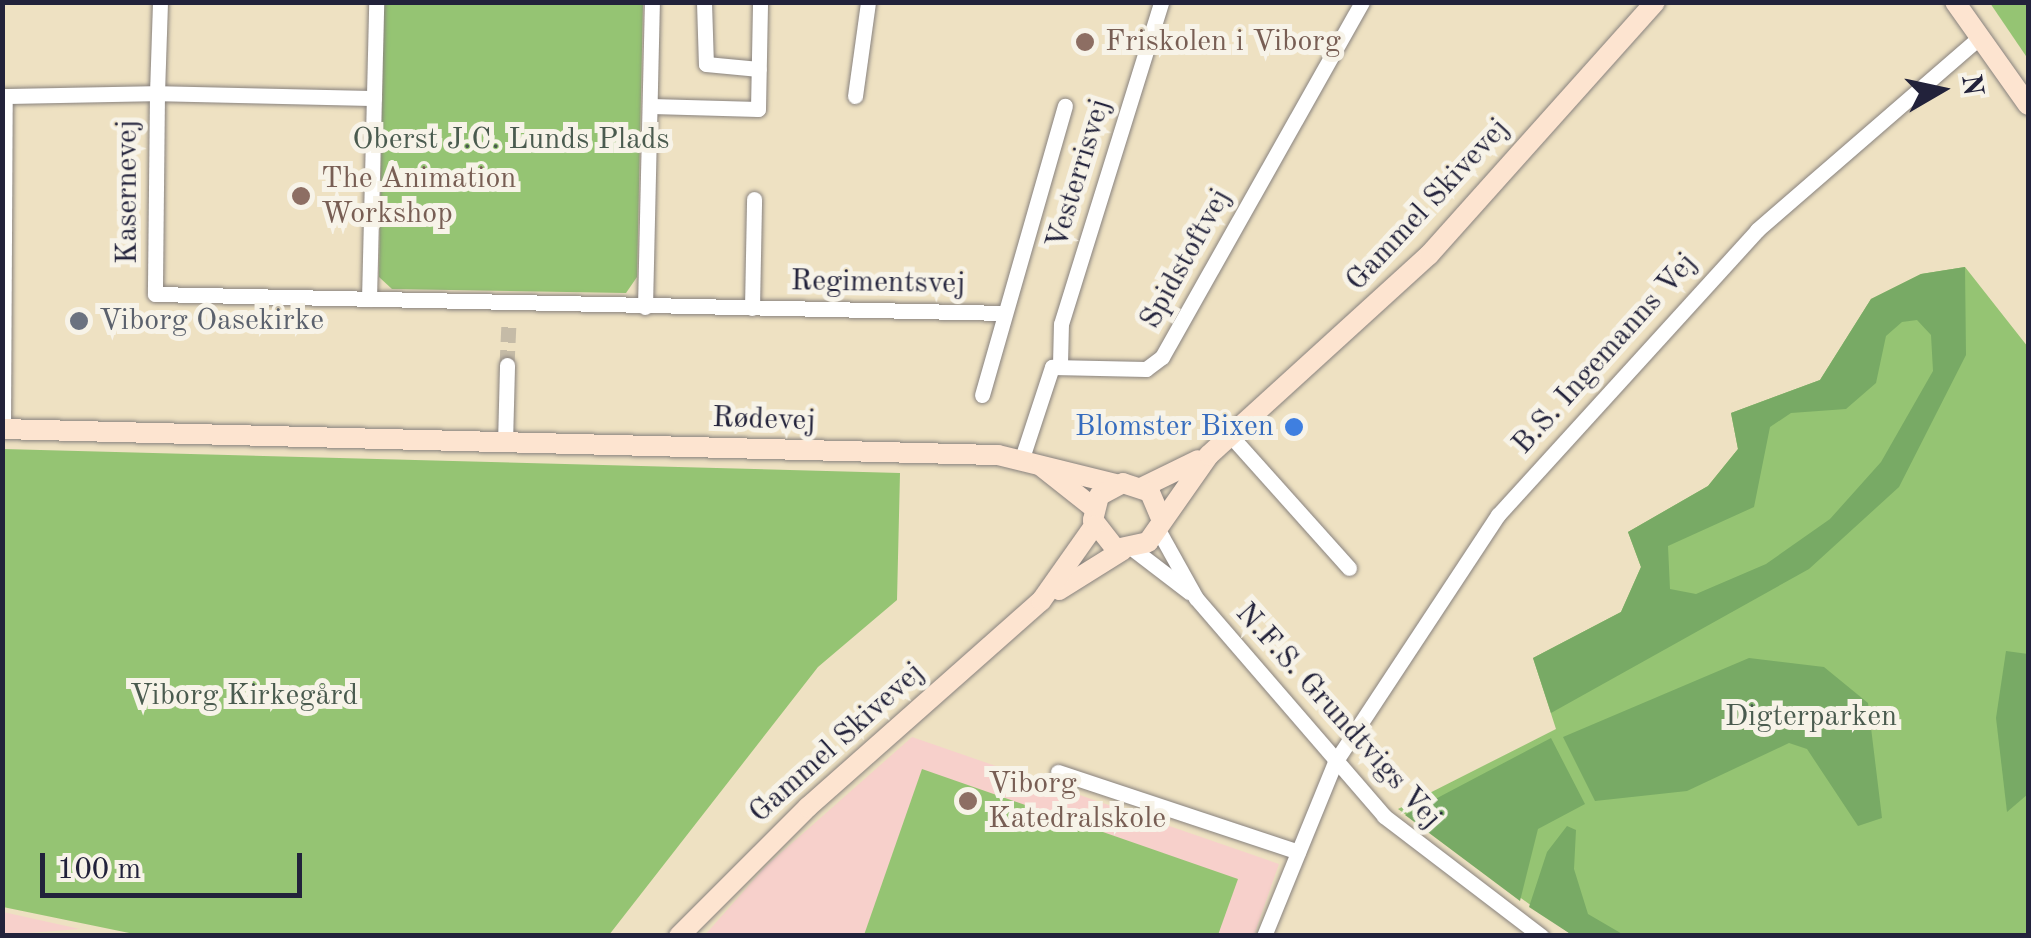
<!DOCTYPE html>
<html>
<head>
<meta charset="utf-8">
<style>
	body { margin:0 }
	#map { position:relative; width:2031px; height:938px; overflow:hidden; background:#eee1c2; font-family:"Old Standard TT",serif }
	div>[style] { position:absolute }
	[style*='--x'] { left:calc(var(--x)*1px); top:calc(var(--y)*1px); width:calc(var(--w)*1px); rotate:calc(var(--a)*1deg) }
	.built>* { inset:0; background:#f7d0cb }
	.green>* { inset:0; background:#95c473 }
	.forest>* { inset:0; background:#78aa65 }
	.street-tunnel>* { height:15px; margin-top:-7.5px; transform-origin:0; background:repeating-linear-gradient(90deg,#c5bba7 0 15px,transparent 0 23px) }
	.roads { filter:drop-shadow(0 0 2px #88827e) drop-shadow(0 0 2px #88827e) }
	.street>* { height:15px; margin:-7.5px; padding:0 7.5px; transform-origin:7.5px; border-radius:7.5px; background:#fff }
	.secondary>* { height:20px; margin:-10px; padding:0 10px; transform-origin:10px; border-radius:10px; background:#fde4d0 }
	.dots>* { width:28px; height:28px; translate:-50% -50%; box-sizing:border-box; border:5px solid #f7f3e8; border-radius:50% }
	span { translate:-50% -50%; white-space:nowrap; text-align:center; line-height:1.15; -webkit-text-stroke:10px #f7f3e8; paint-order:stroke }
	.education-label { font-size:30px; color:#785e54 }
	.left { translate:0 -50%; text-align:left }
	.park-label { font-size:30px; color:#4a5b4f }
	.street-label { font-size:30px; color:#22223b }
	.worship-label { font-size:30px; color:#5b616d }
	.shop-label { font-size:30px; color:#366cbe }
	.right { translate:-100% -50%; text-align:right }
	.frame { position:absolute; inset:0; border:5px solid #22223b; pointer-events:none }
	.north { position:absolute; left:1891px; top:40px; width:100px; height:100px; -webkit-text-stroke:8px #f7f3e8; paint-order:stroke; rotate:81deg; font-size:28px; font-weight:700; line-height:40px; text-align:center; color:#22223b }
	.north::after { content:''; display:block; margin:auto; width:35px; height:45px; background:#22223b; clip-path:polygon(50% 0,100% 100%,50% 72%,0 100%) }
	.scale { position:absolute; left:40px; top:853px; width:262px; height:45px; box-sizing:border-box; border:5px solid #22223b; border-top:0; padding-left:12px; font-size:30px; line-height:35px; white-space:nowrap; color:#22223b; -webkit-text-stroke:8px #f7f3e8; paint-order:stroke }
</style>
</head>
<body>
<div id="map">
	<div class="built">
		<div style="clip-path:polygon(912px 737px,1279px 864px,1254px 935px,704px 936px,765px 867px)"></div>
		<div style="clip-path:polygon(3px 912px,80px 929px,3px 935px)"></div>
	</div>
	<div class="green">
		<div style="clip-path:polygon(384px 3px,643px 3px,637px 277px,626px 293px,392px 289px,379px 277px)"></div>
		<div style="clip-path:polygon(1990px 3px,2028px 3px,2028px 59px)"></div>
		<div style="clip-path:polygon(1965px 267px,2028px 347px,2028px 935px,1572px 935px,1398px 809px,1556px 729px,1533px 658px,1621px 612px,1641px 567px,1628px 532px,1708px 486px,1738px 449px,1731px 413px,1820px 380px,1871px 299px,1921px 274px)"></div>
		<div style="clip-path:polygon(3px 449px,900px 473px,897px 600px,818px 667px,609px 935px,139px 935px,3px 907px)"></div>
		<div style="clip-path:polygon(922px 769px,1238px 879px,1218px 935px,864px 935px)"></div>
	</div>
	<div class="forest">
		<div style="clip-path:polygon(evenodd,1965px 267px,1966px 355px,1899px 487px,1809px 569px,1551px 713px,1533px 658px,1621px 612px,1641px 567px,1628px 532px,1708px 486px,1738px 449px,1731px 413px,1820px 380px,1871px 299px,1921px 274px,1965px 267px,1902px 322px,1917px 320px,1931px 335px,1933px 371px,1881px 462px,1830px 519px,1766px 564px,1696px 594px,1670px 589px,1668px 546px,1754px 507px,1770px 427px,1791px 413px,1846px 409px,1876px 383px,1886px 336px,1902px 322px)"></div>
		<div style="clip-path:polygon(2006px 651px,2028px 654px,2028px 794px,2007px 812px,1996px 718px)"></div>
		<div style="clip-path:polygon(1749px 658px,1824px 667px,1868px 703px,1882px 818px,1858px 826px,1807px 749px,1789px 743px,1687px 791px,1595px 801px,1563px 737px)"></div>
		<div style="clip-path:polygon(1551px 738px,1585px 804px,1538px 829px,1520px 901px,1405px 815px)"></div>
		<div style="clip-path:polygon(1567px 826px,1576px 830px,1574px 869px,1588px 914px,1624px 935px,1572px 935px,1529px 907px,1547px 852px)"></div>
	</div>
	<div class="street-tunnel">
		<div style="--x:507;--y:365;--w:43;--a:-87.3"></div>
	</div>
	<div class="roads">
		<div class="street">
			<div style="--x:704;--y:2;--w:62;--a:88.2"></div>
			<div style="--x:706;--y:64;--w:53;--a:5.4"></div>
			<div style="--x:2;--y:96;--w:155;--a:-1.1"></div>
			<div style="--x:157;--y:93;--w:91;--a:-88.1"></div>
			<div style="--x:855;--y:96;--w:95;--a:-82.1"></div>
			<div style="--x:374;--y:98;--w:217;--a:-178.7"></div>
			<div style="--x:157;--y:93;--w:201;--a:90.6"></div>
			<div style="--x:155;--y:294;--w:849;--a:1.28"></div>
			<div style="--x:651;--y:106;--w:107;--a:1.6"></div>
			<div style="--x:758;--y:109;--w:107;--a:-88.9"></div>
			<div style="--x:369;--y:299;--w:297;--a:-88.6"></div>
			<div style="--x:645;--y:307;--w:305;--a:-88.7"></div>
			<div style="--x:752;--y:308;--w:109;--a:-88.9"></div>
			<div style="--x:1060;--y:364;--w:40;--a:-88.6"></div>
			<div style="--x:1061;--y:324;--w:337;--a:-72.7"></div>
			<div style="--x:982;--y:395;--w:301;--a:-74"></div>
			<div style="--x:3;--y:429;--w:333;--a:-89.7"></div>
			<div style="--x:1231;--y:436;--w:177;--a:48.2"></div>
			<div style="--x:505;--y:443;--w:78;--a:-88.5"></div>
			<div style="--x:1022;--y:458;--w:96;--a:-71.8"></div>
			<div style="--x:1052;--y:367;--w:94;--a:1.2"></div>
			<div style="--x:1146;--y:369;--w:20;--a:-37"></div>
			<div style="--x:1162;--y:357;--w:407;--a:-60.6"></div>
			<div style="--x:1157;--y:528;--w:80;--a:60.9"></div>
			<div style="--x:1196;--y:598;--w:288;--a:49.2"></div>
			<div style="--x:1384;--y:816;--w:198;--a:37.4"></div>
			<div style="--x:1133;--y:549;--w:71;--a:37.5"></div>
			<div style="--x:1058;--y:772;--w:253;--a:18.4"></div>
			<div style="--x:1264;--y:936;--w:188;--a:-67.8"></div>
			<div style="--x:1335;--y:762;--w:296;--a:-56.6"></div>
			<div style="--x:1498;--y:515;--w:385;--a:-47.7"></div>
			<div style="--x:1757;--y:230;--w:295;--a:-40.9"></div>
		</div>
		<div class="secondary">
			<div style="--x:1955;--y:2;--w:126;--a:54.7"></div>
			<div style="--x:2;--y:429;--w:996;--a:1.5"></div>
			<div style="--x:998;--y:455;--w:122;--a:13.8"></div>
			<div style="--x:1042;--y:467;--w:66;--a:38.3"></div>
			<div style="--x:1143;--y:487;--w:61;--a:-26.1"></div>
			<div style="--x:1160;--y:516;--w:26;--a:-113"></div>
			<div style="--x:1150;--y:492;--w:28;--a:-162"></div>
			<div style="--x:1123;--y:483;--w:27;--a:152"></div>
			<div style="--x:1099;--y:496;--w:25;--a:104"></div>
			<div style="--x:1093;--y:520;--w:37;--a:52"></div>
			<div style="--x:1116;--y:549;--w:33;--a:-12"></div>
			<div style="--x:1148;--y:542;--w:106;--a:-55"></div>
			<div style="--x:1209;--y:455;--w:297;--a:-42.3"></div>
			<div style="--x:1429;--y:255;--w:339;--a:-48.2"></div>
			<div style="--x:1059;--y:590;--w:75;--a:-32"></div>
			<div style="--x:679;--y:936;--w:182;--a:-45"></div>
			<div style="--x:808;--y:807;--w:311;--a:-41.5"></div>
			<div style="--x:1041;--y:601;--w:92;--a:-54.8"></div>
		</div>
	</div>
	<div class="dots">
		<div style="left:1085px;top:42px;background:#8d6e63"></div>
		<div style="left:301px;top:196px;background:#8d6e63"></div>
		<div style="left:79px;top:321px;background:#6b7280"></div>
		<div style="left:1294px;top:427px;background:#3f7fe0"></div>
		<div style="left:968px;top:801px;background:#8d6e63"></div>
	</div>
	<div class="education-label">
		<span class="left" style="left:1105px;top:42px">Friskolen i Viborg</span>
		<span class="left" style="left:321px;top:196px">The Animation<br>Workshop</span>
		<span class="left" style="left:988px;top:801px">Viborg<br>Katedralskole</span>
	</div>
	<div class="park-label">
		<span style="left:511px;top:140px">Oberst J.C. Lunds Plads</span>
		<span style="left:244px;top:696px">Viborg Kirkegård</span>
		<span style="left:1811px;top:717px">Digterparken</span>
	</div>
	<div class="street-label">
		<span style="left:1079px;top:174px;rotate:-73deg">Vesterrisvej</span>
		<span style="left:128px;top:192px;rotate:-90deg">Kasernevej</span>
		<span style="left:1428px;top:205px;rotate:-47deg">Gammel Skivevej</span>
		<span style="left:1186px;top:259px;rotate:-61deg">Spidstoftvej</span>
		<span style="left:878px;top:283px;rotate:1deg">Regimentsvej</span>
		<span style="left:1605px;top:354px;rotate:-48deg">B.S. Ingemanns Vej</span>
		<span style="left:764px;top:420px;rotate:2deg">Rødevej</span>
		<span style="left:1338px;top:716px;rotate:48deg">N.F.S. Grundtvigs Vej</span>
		<span style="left:837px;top:743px;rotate:-42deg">Gammel Skivevej</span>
	</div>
	<div class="worship-label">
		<span class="left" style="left:99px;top:321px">Viborg Oasekirke</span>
	</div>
	<div class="shop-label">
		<span class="right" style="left:1274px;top:427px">Blomster Bixen</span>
	</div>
	<div class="frame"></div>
	<div class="north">N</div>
	<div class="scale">100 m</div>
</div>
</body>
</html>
